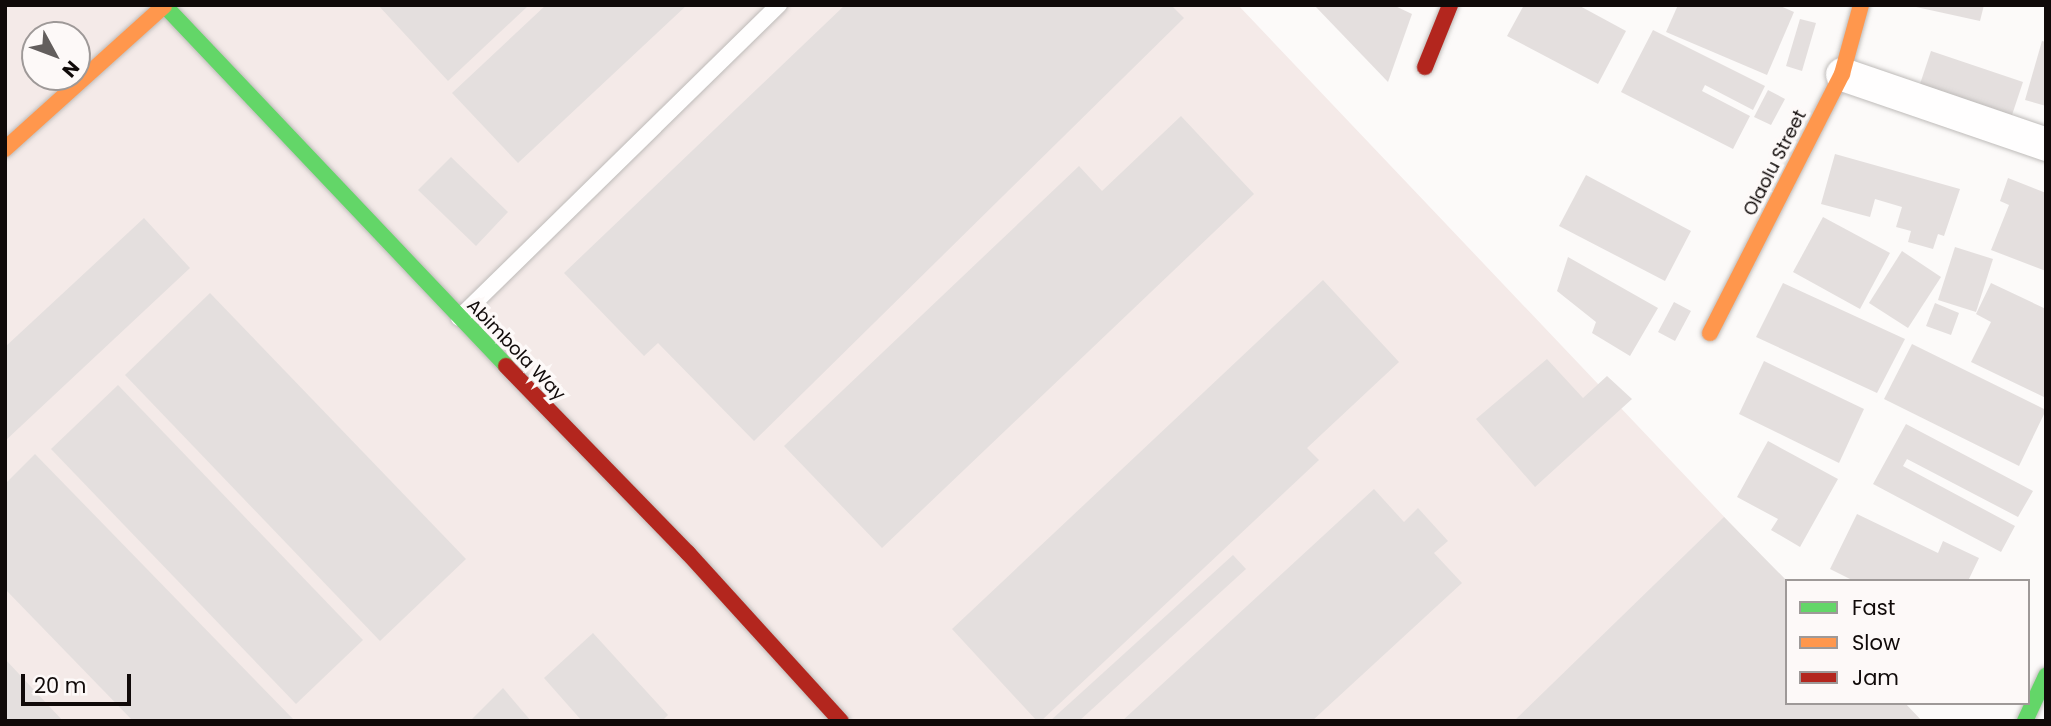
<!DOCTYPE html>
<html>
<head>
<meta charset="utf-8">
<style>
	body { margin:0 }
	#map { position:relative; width:2051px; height:726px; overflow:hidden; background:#fcfaf9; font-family:Poppins,sans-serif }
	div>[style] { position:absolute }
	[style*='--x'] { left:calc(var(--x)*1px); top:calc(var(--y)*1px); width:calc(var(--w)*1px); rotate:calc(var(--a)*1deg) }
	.built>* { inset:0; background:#f4eae8 }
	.building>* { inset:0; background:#e4dfde }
	.roads { filter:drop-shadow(0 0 2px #bebbb9) drop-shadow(0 0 2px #bebbb9) }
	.lane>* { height:16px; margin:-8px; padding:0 8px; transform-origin:8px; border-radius:8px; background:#fffefe }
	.street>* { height:33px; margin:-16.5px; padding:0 16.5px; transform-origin:16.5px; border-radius:16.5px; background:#fffefe }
	.fast>* { height:16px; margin:-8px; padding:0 8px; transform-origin:8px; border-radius:8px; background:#63d668 }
	.slow>* { height:16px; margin:-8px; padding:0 8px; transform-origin:8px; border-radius:8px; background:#ff974d }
	.jam>* { height:16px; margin:-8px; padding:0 8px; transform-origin:8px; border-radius:8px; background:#b3261e }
	span { translate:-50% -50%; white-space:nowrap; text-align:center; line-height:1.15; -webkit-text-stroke:7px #fdf9f8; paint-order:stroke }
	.street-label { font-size:18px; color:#100a09 }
	.frame { position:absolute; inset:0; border:7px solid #100a09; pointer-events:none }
	.legend { position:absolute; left:1785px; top:579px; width:245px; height:126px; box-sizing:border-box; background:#fdf9f8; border:2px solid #9e9998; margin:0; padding:9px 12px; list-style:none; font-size:21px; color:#100a09 }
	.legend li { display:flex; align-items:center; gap:14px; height:35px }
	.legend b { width:35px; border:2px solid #9e9998 }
	.north { position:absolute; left:21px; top:21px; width:70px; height:70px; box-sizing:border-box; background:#fdf9f8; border:2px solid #9e9998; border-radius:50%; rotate:131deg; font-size:19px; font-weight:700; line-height:28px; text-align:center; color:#100a09 }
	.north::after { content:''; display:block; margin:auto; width:24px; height:32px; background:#635e5d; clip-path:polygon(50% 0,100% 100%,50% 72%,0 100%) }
	.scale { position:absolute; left:21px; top:674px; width:110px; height:32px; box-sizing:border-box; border:4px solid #100a09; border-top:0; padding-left:9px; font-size:21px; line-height:24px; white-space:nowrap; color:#100a09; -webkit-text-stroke:5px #fdf9f8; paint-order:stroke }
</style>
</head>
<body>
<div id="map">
	<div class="built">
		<div style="clip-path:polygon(evenodd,5px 5px,1238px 5px,1787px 583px,1787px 703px,1918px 721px,5px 721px,5px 5px,35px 35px,77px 35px,77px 77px,35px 77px,35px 35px)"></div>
	</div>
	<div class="building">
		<div style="clip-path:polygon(378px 5px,529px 5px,448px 81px)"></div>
		<div style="clip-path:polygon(546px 5px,687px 5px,518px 163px,452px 93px)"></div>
		<div style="clip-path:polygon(845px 5px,1171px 5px,1184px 18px,754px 441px,658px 343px,644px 356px,564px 273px)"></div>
		<div style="clip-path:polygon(1314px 5px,1393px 5px,1412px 14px,1388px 82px)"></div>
		<div style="clip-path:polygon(1524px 5px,1578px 5px,1626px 31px,1598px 84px,1507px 36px)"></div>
		<div style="clip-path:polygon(1678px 5px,1778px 5px,1794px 12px,1767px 75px,1666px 32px)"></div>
		<div style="clip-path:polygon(1907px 5px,1984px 5px,1980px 21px)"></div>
		<div style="clip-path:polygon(1800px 19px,1816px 23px,1802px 71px,1786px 66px)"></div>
		<div style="clip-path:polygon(1653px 30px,1765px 86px,1753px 110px,1705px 85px,1702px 91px,1750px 116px,1733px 149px,1621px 92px)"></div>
		<div style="clip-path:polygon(2042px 41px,2046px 42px,2046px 106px,2025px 100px)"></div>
		<div style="clip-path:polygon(1931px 51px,2023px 82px,2012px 115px,1920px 84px)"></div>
		<div style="clip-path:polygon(1768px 90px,1785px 99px,1771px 125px,1754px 117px)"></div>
		<div style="clip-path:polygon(1181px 116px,1254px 194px,882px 548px,784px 446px,1079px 166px,1102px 191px)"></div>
		<div style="clip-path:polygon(1835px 154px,1960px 189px,1944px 236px,1938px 234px,1933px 249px,1908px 242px,1911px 231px,1896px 227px,1902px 207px,1875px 199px,1870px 217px,1821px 204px)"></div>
		<div style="clip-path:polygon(451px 157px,508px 212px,476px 246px,418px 190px)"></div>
		<div style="clip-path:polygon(1586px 175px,1691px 231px,1665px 281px,1559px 226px)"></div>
		<div style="clip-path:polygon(2008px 178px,2046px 193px,2046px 271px,1991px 250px,2009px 205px,2000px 201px)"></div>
		<div style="clip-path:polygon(1823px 217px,1890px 253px,1860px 309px,1793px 272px)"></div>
		<div style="clip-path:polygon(144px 218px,190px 268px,5px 441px,5px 347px)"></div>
		<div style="clip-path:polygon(1955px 247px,1993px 259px,1976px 312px,1938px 300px)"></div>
		<div style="clip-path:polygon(1902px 251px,1941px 277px,1908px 328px,1869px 303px)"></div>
		<div style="clip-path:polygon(1568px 257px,1658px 308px,1630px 356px,1592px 333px,1596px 322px,1557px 291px)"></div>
		<div style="clip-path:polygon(1323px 280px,1399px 362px,1307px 448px,1319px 460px,1041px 721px,1037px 721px,952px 629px)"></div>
		<div style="clip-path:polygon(1783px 283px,1905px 339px,1877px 393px,1756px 337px)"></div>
		<div style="clip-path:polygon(1991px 283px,2046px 309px,2046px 398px,1971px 362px,1991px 322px,1976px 314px)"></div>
		<div style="clip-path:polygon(210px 293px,466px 559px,380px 641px,125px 375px)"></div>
		<div style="clip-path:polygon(1674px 302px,1691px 311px,1675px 341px,1658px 332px)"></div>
		<div style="clip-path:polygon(1935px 303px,1959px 313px,1951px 335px,1926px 326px)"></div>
		<div style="clip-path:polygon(1912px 344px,2046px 410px,2019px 466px,1884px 399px)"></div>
		<div style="clip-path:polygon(1547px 359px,1583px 398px,1607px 376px,1632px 399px,1535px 487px,1476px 419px)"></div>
		<div style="clip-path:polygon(1764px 361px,1864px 409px,1839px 463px,1739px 414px)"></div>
		<div style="clip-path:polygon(118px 385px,363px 640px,296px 704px,51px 449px)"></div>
		<div style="clip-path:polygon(1906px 424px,2033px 491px,2018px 517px,1907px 459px,1903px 466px,2015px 526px,2001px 552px,1873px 484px)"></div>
		<div style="clip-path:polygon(1768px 441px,1838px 479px,1800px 547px,1771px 530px,1778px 519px,1737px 497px)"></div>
		<div style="clip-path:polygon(35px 454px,295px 721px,133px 721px,5px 589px,5px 484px)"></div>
		<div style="clip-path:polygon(1374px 489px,1404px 522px,1418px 508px,1448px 541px,1434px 553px,1462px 583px,1312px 721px,1122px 721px)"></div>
		<div style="clip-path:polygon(1857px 514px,1938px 553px,1943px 541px,1979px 558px,1968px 581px,1854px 581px,1830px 569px)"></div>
		<div style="clip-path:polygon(1724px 517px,1787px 581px,1787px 703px,1905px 703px,1922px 721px,1514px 721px)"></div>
		<div style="clip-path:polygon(1233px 555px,1246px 569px,1079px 721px,1050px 721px)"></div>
		<div style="clip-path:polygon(593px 633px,668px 715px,662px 721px,582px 721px,544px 678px)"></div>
		<div style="clip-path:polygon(5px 659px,63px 721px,5px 721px)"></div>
		<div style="clip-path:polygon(503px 688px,531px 721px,470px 721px)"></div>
	</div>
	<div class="roads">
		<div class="lane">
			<div style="--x:459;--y:318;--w:448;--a:-44.4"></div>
		</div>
		<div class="street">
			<div style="--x:1842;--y:74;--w:216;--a:18.9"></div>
		</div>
		<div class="fast">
			<div style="--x:164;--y:5;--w:497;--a:46.5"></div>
			<div style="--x:2025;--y:721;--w:50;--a:-65"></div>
		</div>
		<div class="slow">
			<div style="--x:5;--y:149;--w:214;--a:-42"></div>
			<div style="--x:1710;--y:333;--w:291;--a:-63"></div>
			<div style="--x:1842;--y:74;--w:72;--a:-74.6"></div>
		</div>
		<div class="jam">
			<div style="--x:1425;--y:67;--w:67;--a:-68"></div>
			<div style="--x:506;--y:366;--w:261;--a:45.8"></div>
			<div style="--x:688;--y:553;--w:227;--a:47.7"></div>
		</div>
	</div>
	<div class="street-label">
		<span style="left:1775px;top:163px;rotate:-63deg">Olaolu Street</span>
		<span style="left:516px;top:350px;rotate:46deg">Abimbola Way</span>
	</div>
	<div class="frame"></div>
	<ul class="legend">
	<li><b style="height:9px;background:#63d668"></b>Fast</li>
	<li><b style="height:9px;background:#ff974d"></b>Slow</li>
	<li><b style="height:9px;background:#b3261e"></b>Jam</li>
	</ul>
	<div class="north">N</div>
	<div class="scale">20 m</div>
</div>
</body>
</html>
